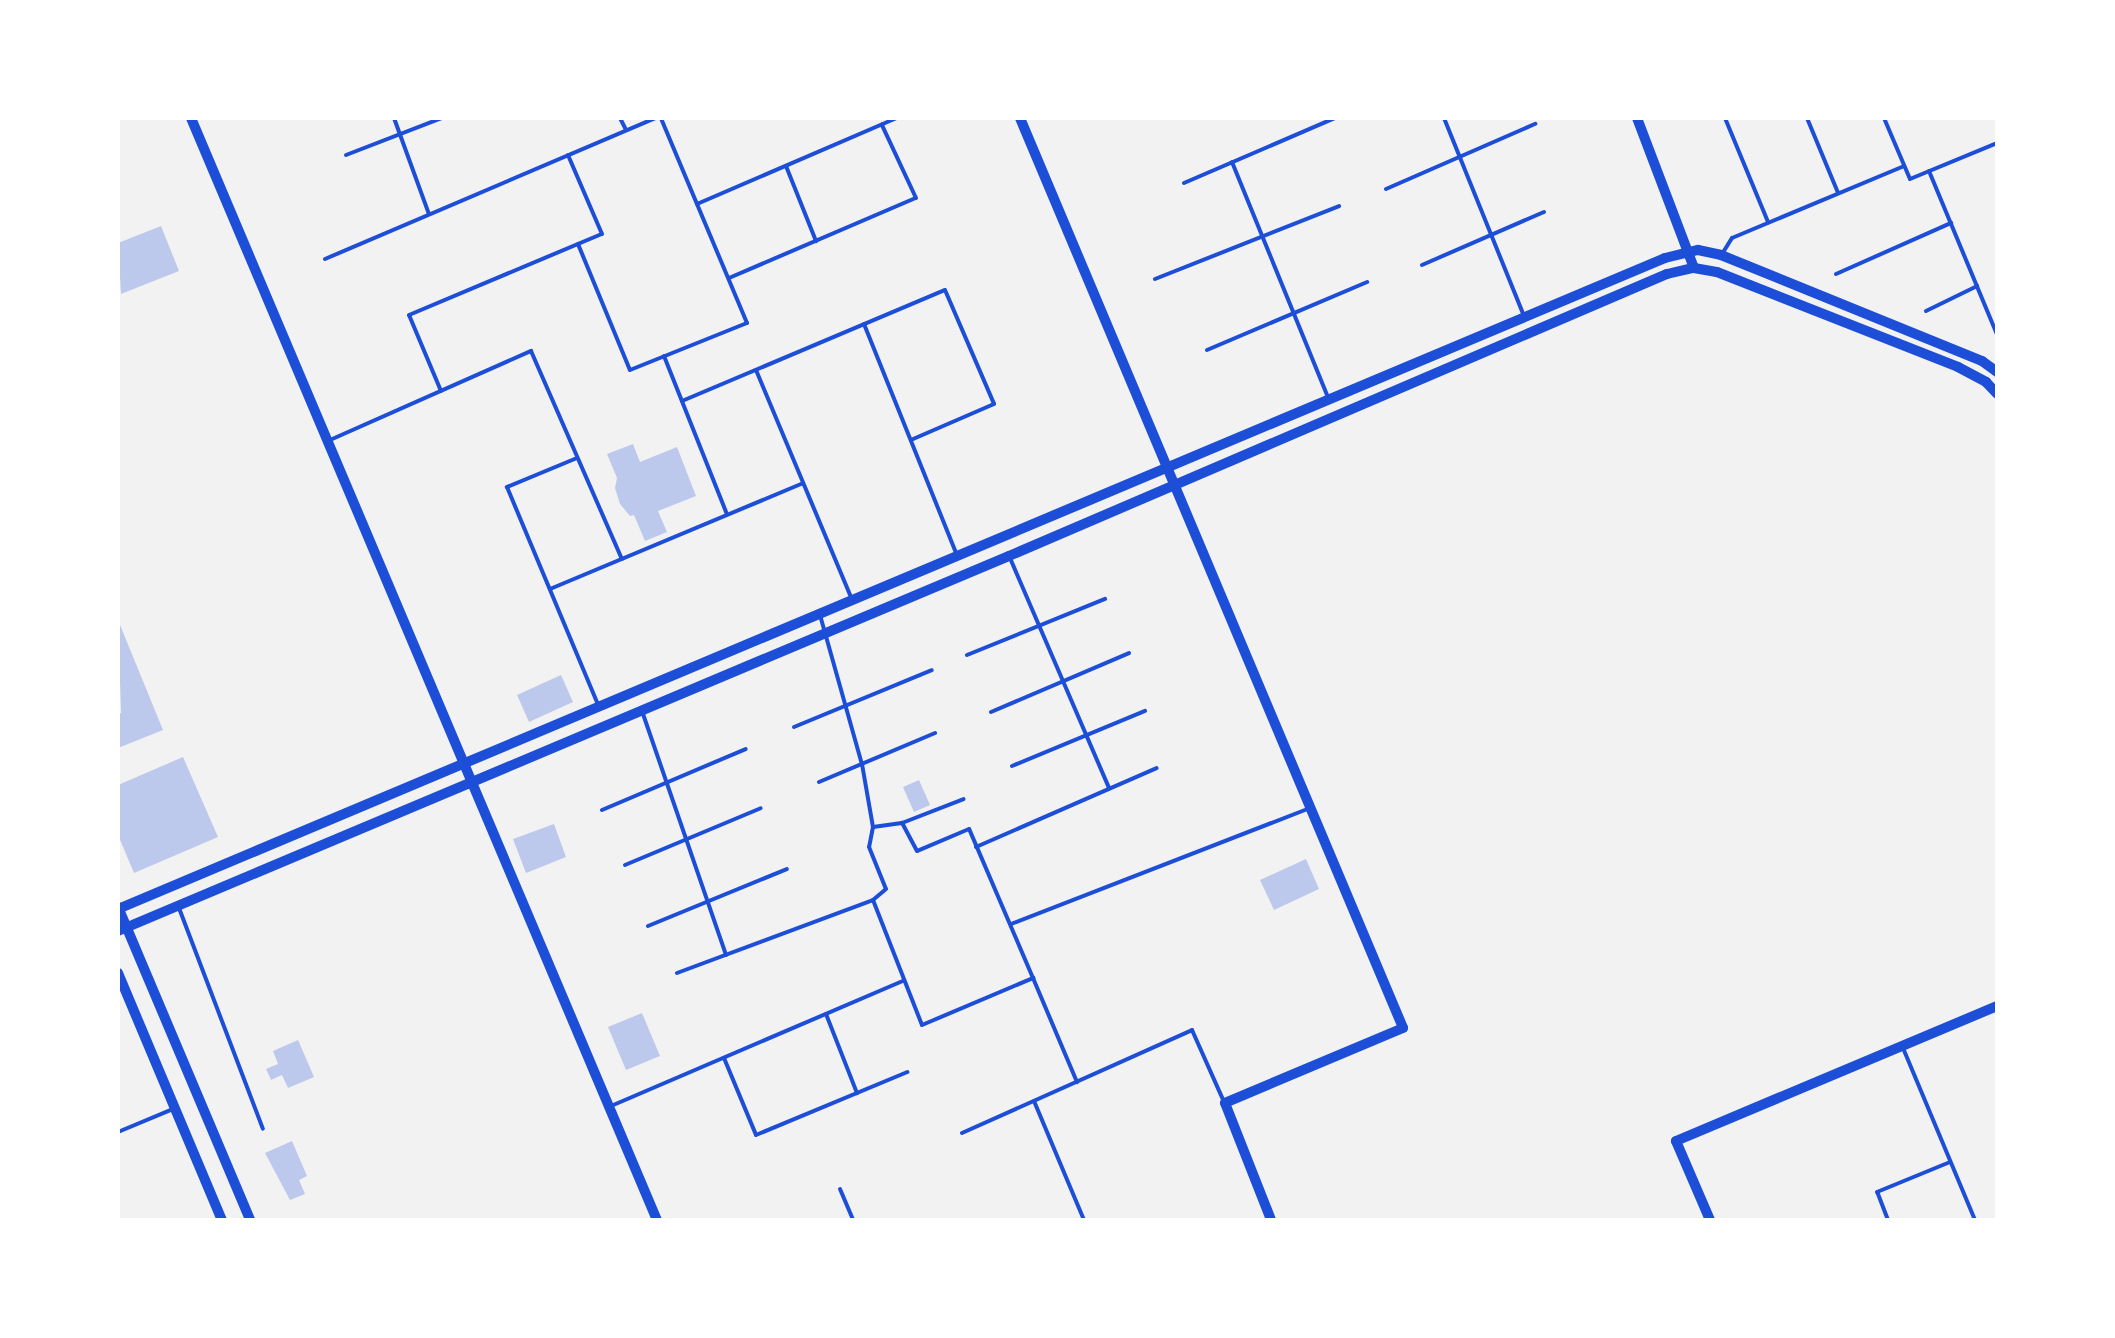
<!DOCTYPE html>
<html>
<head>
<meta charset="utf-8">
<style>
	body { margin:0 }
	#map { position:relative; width:2115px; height:1338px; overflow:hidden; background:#f2f2f2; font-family:Inter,sans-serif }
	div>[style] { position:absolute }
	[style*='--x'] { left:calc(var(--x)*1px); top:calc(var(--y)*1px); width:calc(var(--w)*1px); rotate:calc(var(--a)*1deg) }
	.building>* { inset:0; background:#bdc9ec }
	.service>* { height:4px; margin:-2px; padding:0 2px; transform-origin:2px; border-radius:2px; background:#1d4ed8 }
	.tertiary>* { height:10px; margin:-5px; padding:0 5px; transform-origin:5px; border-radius:5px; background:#1d4ed8 }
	span { translate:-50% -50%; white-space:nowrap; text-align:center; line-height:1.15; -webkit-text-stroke:6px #fff; paint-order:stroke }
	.frame { position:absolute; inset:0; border:120px solid #fff; pointer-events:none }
</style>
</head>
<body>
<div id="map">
	<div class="building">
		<div style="clip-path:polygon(161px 226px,179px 271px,121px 294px,118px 243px)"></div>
		<div style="clip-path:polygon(633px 444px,640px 462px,677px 447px,696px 496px,658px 511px,667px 532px,645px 541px,634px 515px,630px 516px,620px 504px,615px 488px,617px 478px,607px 454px)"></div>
		<div style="clip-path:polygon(118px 620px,163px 730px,118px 748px,118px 714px,121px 713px)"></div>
		<div style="clip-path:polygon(561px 675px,573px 702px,529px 722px,517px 695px)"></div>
		<div style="clip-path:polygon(183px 757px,218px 837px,134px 873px,118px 835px,118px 785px)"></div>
		<div style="clip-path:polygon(919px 780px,930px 805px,914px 812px,903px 787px)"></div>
		<div style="clip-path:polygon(554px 824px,566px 857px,526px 873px,513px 839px)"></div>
		<div style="clip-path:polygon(1306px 859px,1319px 889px,1274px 910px,1260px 880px)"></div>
		<div style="clip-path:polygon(642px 1013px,660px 1056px,626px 1070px,608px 1027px)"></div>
		<div style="clip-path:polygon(298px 1040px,314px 1077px,288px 1088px,282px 1075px,271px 1080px,266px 1069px,278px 1064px,273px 1051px)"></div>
		<div style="clip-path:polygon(292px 1141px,307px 1176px,299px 1180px,305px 1194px,290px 1200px,265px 1153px)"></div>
	</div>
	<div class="service">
		<div style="--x:394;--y:118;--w:102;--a:70"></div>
		<div style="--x:620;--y:118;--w:13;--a:63"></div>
		<div style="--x:1444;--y:118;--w:214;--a:68"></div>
		<div style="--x:1725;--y:118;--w:113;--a:67.5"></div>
		<div style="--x:1807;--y:118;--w:81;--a:67.5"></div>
		<div style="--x:1884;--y:118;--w:66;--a:66.9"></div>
		<div style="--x:1910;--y:179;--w:94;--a:-22.5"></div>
		<div style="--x:346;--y:155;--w:103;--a:-21.1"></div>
		<div style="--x:1232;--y:162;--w:254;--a:67.8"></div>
		<div style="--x:786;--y:166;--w:81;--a:68.2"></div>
		<div style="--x:1929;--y:171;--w:177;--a:67.4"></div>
		<div style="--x:1184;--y:183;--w:164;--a:-23.3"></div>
		<div style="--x:1386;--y:189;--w:163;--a:-23.6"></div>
		<div style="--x:697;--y:204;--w:218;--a:-23.3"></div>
		<div style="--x:578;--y:244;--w:136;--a:67.6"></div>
		<div style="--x:630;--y:370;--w:126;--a:-21.9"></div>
		<div style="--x:747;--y:323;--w:222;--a:-112.8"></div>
		<div style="--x:1722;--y:254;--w:19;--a:-58"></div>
		<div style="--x:1732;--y:238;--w:186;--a:-22.7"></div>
		<div style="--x:325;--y:259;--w:359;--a:-23.1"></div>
		<div style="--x:1422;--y:265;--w:133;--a:-23.5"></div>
		<div style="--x:1836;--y:274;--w:126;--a:-23.9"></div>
		<div style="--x:729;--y:278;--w:203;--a:-23.2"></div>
		<div style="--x:916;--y:198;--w:81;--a:-115"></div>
		<div style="--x:1155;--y:279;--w:198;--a:-21.6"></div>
		<div style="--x:1926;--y:311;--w:57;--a:-26.1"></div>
		<div style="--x:864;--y:324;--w:249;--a:68.1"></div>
		<div style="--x:1207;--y:350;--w:174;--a:-23"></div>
		<div style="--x:664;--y:356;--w:170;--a:68.3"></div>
		<div style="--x:756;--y:370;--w:249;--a:67.3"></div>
		<div style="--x:441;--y:391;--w:82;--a:-112.8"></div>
		<div style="--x:409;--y:315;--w:209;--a:-22.8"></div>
		<div style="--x:602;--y:234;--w:86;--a:-113.3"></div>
		<div style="--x:682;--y:401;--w:285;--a:-22.9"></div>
		<div style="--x:945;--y:290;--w:124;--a:66.7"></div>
		<div style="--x:994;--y:404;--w:90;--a:156.6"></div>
		<div style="--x:330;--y:440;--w:220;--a:-23.9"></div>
		<div style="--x:531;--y:351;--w:227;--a:66.4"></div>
		<div style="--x:577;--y:458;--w:76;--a:157.5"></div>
		<div style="--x:507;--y:487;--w:236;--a:67.3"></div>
		<div style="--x:1010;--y:558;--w:250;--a:66.7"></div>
		<div style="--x:550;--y:589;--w:274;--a:-22.7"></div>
		<div style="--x:820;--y:615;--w:155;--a:74.3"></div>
		<div style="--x:862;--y:764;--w:64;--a:80.1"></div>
		<div style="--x:873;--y:827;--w:20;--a:101"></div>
		<div style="--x:869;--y:847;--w:45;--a:68"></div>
		<div style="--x:886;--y:889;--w:17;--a:140"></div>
		<div style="--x:873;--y:900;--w:134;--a:68.6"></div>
		<div style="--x:922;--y:1025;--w:121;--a:-22.9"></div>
		<div style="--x:1033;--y:978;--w:162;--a:-113.2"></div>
		<div style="--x:969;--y:829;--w:56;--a:157.1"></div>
		<div style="--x:917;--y:851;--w:32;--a:-118"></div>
		<div style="--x:967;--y:655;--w:149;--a:-22.1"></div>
		<div style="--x:642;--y:711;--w:258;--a:71"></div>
		<div style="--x:991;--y:712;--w:150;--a:-23.1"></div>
		<div style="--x:794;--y:727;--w:149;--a:-22.4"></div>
		<div style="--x:1012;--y:766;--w:144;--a:-22.5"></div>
		<div style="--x:819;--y:782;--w:126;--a:-22.9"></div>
		<div style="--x:602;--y:810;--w:156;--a:-23"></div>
		<div style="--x:873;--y:827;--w:29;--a:-8"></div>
		<div style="--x:902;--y:823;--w:66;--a:-21.2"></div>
		<div style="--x:976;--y:847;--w:197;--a:-23.6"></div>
		<div style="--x:625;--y:865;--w:147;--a:-22.7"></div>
		<div style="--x:179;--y:908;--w:236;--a:69.2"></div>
		<div style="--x:1011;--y:924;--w:318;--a:-21.2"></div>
		<div style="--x:648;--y:926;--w:150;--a:-22.3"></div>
		<div style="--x:677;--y:973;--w:209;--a:-20.4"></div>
		<div style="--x:1033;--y:978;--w:113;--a:67.1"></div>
		<div style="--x:826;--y:1014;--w:85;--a:68.6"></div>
		<div style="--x:1903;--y:1048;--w:186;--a:67.3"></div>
		<div style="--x:724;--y:1058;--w:83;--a:67.4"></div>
		<div style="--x:756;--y:1135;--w:164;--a:-22.6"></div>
		<div style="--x:1034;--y:1101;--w:129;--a:67.2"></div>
		<div style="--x:611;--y:1106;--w:318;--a:-23.2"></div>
		<div style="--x:118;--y:1132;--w:60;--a:-22.7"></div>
		<div style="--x:962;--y:1133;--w:252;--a:-24.1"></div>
		<div style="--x:1192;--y:1030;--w:79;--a:66"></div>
		<div style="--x:840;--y:1189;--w:34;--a:67"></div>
		<div style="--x:1888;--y:1220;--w:30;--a:-111"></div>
		<div style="--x:1877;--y:1192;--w:79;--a:-22.3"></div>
	</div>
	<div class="tertiary">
		<div style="--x:191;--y:118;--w:1196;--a:67.08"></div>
		<div style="--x:1020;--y:118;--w:987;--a:67.17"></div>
		<div style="--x:1403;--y:1028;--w:193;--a:157.2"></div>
		<div style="--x:1225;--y:1103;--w:126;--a:68.5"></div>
		<div style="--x:1637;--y:118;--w:160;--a:69.2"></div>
		<div style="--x:118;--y:907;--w:340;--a:67.1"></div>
		<div style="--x:118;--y:909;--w:1678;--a:-22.82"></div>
		<div style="--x:1665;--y:258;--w:34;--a:-14"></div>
		<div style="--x:1698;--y:250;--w:24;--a:12"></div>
		<div style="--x:1721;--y:255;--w:282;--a:22.1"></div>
		<div style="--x:1982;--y:361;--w:19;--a:36"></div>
		<div style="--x:118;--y:931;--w:967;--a:-22.83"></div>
		<div style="--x:1009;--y:556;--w:716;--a:-23.2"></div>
		<div style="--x:1667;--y:274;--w:28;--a:-13"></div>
		<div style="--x:1694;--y:268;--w:23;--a:10"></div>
		<div style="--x:1717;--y:272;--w:259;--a:21.5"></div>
		<div style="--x:1958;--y:367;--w:32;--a:28"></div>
		<div style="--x:1986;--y:382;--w:16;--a:47"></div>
		<div style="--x:118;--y:973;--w:268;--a:67.2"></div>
		<div style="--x:1710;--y:1220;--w:86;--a:-113.3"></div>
		<div style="--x:1676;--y:1141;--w:348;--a:-22.8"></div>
	</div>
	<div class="frame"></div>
</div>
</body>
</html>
